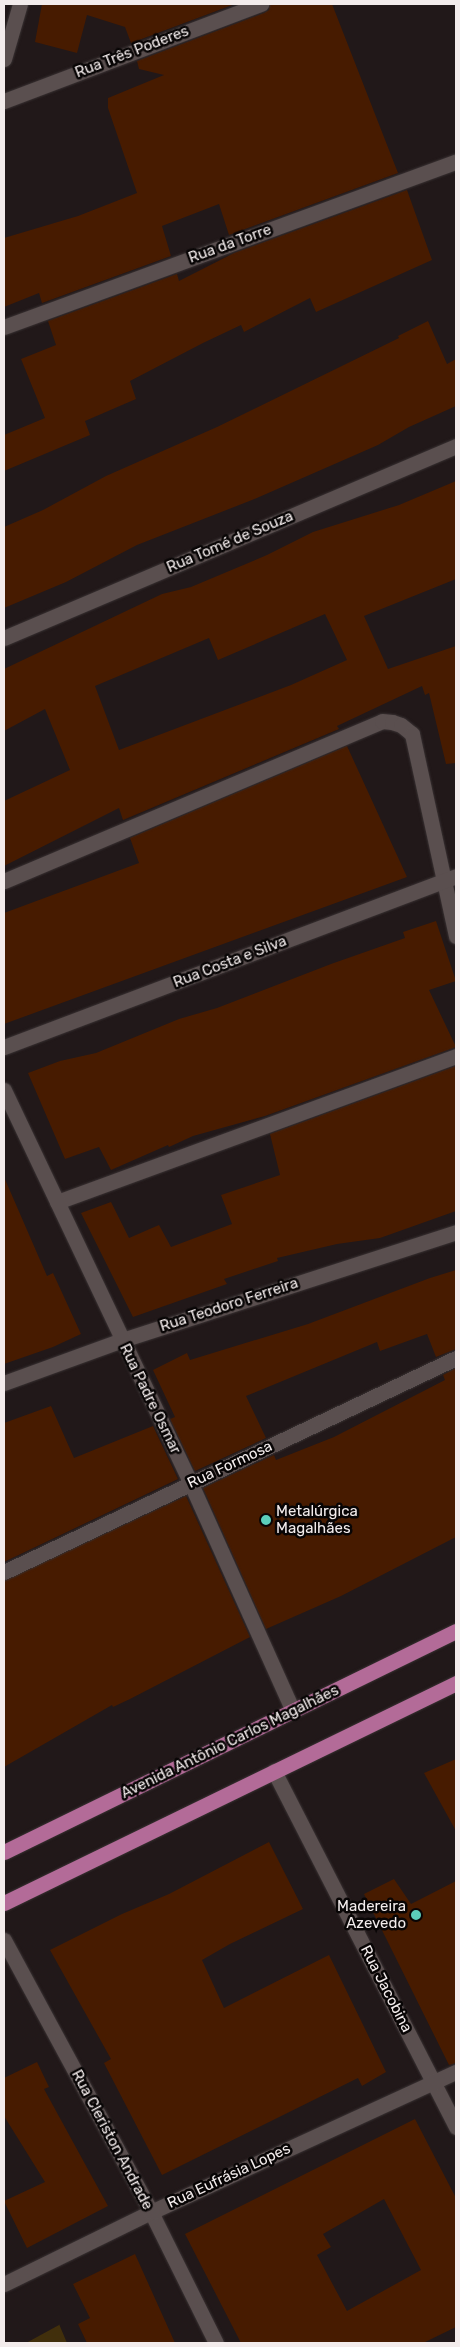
<!DOCTYPE html>
<html>
<head>
<meta charset="utf-8">
<style>
	body { margin:0 }
	#map { position:relative; width:460px; height:2347px; overflow:hidden; background:#211819; font-family:Rubik,sans-serif }
	div>[style] { position:absolute }
	[style*='--x'] { left:calc(var(--x)*1px); top:calc(var(--y)*1px); width:calc(var(--w)*1px); rotate:calc(var(--a)*1deg) }
	.green>* { inset:0; background:#412f0c }
	.building>* { inset:0; background:#471b00 }
	.roads { filter:drop-shadow(0 0 1px #393233) drop-shadow(0 0 1px #393233) }
	.minor>* { height:15px; margin:-7.5px; padding:0 7.5px; transform-origin:7.5px; border-radius:7.5px; background:#5a4f4f }
	.tertiary>* { height:15px; margin:-7.5px; padding:0 7.5px; transform-origin:7.5px; border-radius:7.5px; background:#5a4f4f }
	.primary>* { height:15px; margin:-7.5px; padding:0 7.5px; transform-origin:7.5px; border-radius:7.5px; background:#b36b98 }
	.dots>* { width:14px; height:14px; translate:-50% -50%; box-sizing:border-box; border:2px solid #080505; border-radius:50% }
	span { translate:-50% -50%; white-space:nowrap; text-align:center; line-height:1.15; -webkit-text-stroke:5px #080505; paint-order:stroke }
	.street-label { font-size:15px; color:#f3ecec }
	.poi-label { font-size:15px; color:#f3ecec }
	.left { translate:0 -50%; text-align:left }
	.right { translate:-100% -50%; text-align:right }
	.frame { position:absolute; inset:0; border:5px solid #f3ecec; pointer-events:none }
</style>
</head>
<body>
<div id="map">
	<div class="green">
		<div style="clip-path:polygon(59px 2324px,67px 2343px,26px 2343px,59px 2325px)"></div>
	</div>
	<div class="building">
		<div style="clip-path:polygon(42px 4px,235px 4px,131px 43px,125px 27px,87px 15px,77px 53px,35px 42px)"></div>
		<div style="clip-path:polygon(270px 4px,332px 4px,398px 173px,229px 235px,219px 204px,162px 226px,171px 256px,42px 303px,39px 293px,4px 307px,4px 238px,78px 216px,137px 193px,108px 108px,108px 98px,164px 75px,139px 69px,137px 61px,264px 13px,269px 10px)"></div>
		<div style="clip-path:polygon(407px 190px,432px 260px,316px 312px,310px 298px,244px 332px,241px 325px,203px 343px,130px 381px,136px 399px,85px 421px,90px 435px,4px 471px,4px 435px,45px 418px,21px 359px,56px 345px,48px 321px,177px 274px,179px 281px,234px 253px)"></div>
		<div style="clip-path:polygon(428px 321px,447px 364px,456px 359px,456px 406px,409px 427px,378px 445px,252px 500px,137px 545px,66px 582px,4px 608px,4px 527px,43px 510px,106px 476px,217px 427px,399px 338px,398px 336px)"></div>
		<div style="clip-path:polygon(evenodd,456px 481px,456px 579px,364px 616px,388px 669px,456px 646px,456px 763px,446px 764px,429px 693px,425px 695px,422px 686px,337px 726px,339px 729px,123px 820px,119px 808px,4px 866px,4px 801px,70px 770px,45px 709px,4px 731px,4px 669px,162px 594px,191px 587px,267px 555px,313px 532px,399px 505px,456px 481px,325px 614px,347px 660px,291px 685px,119px 750px,95px 686px,209px 638px,218px 660px,325px 614px)"></div>
		<div style="clip-path:polygon(347px 746px,407px 877px,4px 1024px,4px 913px,139px 863px,130px 838px)"></div>
		<div style="clip-path:polygon(436px 921px,456px 981px,429px 990px,456px 1047px,265px 1116px,193px 1136px,169px 1147px,168px 1145px,111px 1170px,99px 1147px,65px 1159px,28px 1073px,60px 1061px,96px 1053px,179px 1019px,217px 1008px,331px 964px,405px 938px,403px 932px)"></div>
		<div style="clip-path:polygon(456px 1066px,456px 1211px,380px 1238px,337px 1244px,277px 1258px,278px 1261px,224px 1279px,227px 1284px,133px 1317px,81px 1213px,111px 1202px,129px 1238px,159px 1225px,171px 1247px,232px 1224px,221px 1195px,280px 1175px,270px 1134px)"></div>
		<div style="clip-path:polygon(4px 1177px,47px 1276px,53px 1273px,81px 1334px,53px 1347px,4px 1364px)"></div>
		<div style="clip-path:polygon(456px 1270px,456px 1349px,436px 1357px,427px 1334px,380px 1351px,377px 1342px,246px 1396px,266px 1438px,195px 1471px,170px 1419px,175px 1417px,153px 1370px,187px 1353px,190px 1360px,308px 1324px,430px 1278px)"></div>
		<div style="clip-path:polygon(456px 1368px,456px 1537px,341px 1596px,266px 1629px,203px 1488px,274px 1455px,276px 1460px,334px 1437px,445px 1380px,443px 1375px)"></div>
		<div style="clip-path:polygon(51px 1406px,74px 1458px,153px 1426px,178px 1479px,4px 1562px,4px 1423px)"></div>
		<div style="clip-path:polygon(186px 1496px,250px 1637px,130px 1699px,113px 1707px,112px 1705px,4px 1767px,4px 1581px)"></div>
		<div style="clip-path:polygon(456px 1759px,456px 1831px,424px 1773px)"></div>
		<div style="clip-path:polygon(269px 1842px,303px 1909px,230px 1944px,202px 1960px,224px 2008px,329px 1955px,386px 2072px,362px 2086px,358px 2078px,162px 2175px,104px 2063px,111px 2059px,50px 1950px,122px 1914px,169px 1894px)"></div>
		<div style="clip-path:polygon(394px 1879px,411px 1904px,456px 1881px,456px 2063px,449px 2065px,364px 1894px)"></div>
		<div style="clip-path:polygon(37px 2062px,49px 2087px,44px 2089px,108px 2206px,27px 2248px,4px 2201px,45px 2182px,4px 2116px,4px 2078px)"></div>
		<div style="clip-path:polygon(evenodd,415px 2119px,456px 2198px,456px 2327px,423px 2343px,241px 2343px,185px 2234px,415px 2119px,384px 2199px,421px 2270px,347px 2311px,317px 2255px,331px 2247px,323px 2234px,384px 2199px)"></div>
		<div style="clip-path:polygon(135px 2254px,175px 2343px,87px 2343px,78px 2324px,90px 2318px,73px 2284px)"></div>
	</div>
	<div class="roads">
		<div class="minor">
			<div style="--x:4;--y:101;--w:275;--a:-20.7"></div>
			<div style="--x:4;--y:327;--w:481;--a:-20.1"></div>
			<div style="--x:4;--y:638;--w:491;--a:-23"></div>
			<div style="--x:4;--y:881;--w:410;--a:-22.9"></div>
			<div style="--x:382;--y:721;--w:10;--a:6"></div>
			<div style="--x:392;--y:722;--w:9;--a:18"></div>
			<div style="--x:401;--y:725;--w:14;--a:39"></div>
			<div style="--x:412;--y:734;--w:207;--a:77.7"></div>
			<div style="--x:4;--y:1047;--w:483;--a:-20.7"></div>
			<div style="--x:57;--y:1202;--w:425;--a:-20.1"></div>
			<div style="--x:4;--y:1383;--w:126;--a:-20"></div>
			<div style="--x:122;--y:1340;--w:351;--a:-17.9"></div>
			<div style="--x:4;--y:1572;--w:500;--a:-25.34"></div>
			<div style="--x:274;--y:1771;--w:400;--a:62.9"></div>
			<div style="--x:4;--y:1940;--w:309;--a:61.6"></div>
			<div style="--x:151;--y:2212;--w:146;--a:63.6"></div>
			<div style="--x:4;--y:2284;--w:164;--a:-26.1"></div>
			<div style="--x:151;--y:2212;--w:336;--a:-24.7"></div>
		</div>
		<div class="tertiary">
			<div style="--x:4;--y:59;--w:57;--a:-73.8"></div>
			<div style="--x:4;--y:1090;--w:436;--a:64.6"></div>
			<div style="--x:191;--y:1484;--w:249;--a:65.8"></div>
		</div>
		<div class="primary">
			<div style="--x:4;--y:1852;--w:503;--a:-26.06"></div>
			<div style="--x:4;--y:1903;--w:503;--a:-25.95"></div>
		</div>
	</div>
	<div class="dots">
		<div style="left:266px;top:1520px;background:#5cceba"></div>
		<div style="left:416px;top:1915px;background:#5cceba"></div>
	</div>
	<div class="street-label">
		<span style="left:132px;top:52px;rotate:-21deg">Rua Três Poderes</span>
		<span style="left:230px;top:244px;rotate:-20deg">Rua da Torre</span>
		<span style="left:230px;top:542px;rotate:-23deg">Rua Tomé de Souza</span>
		<span style="left:230px;top:962px;rotate:-21deg">Rua Costa e Silva</span>
		<span style="left:229px;top:1305px;rotate:-18deg">Rua Teodoro Ferreira</span>
		<span style="left:150px;top:1399px;rotate:64deg">Rua Padre Osmar</span>
		<span style="left:230px;top:1465px;rotate:-25deg">Rua Formosa</span>
		<span style="left:230px;top:1742px;rotate:-26deg">Avenida Antônio Carlos Magalhães</span>
		<span style="left:386px;top:1989px;rotate:63deg">Rua Jacobina</span>
		<span style="left:112px;top:2140px;rotate:62deg">Rua Cleriston Andrade</span>
		<span style="left:229px;top:2176px;rotate:-25deg">Rua Eufrásia Lopes</span>
	</div>
	<div class="poi-label">
		<span class="left" style="left:276px;top:1520px">Metalúrgica<br>Magalhães</span>
		<span class="right" style="left:406px;top:1915px">Madereira<br>Azevedo</span>
	</div>
	<div class="frame"></div>
</div>
</body>
</html>
